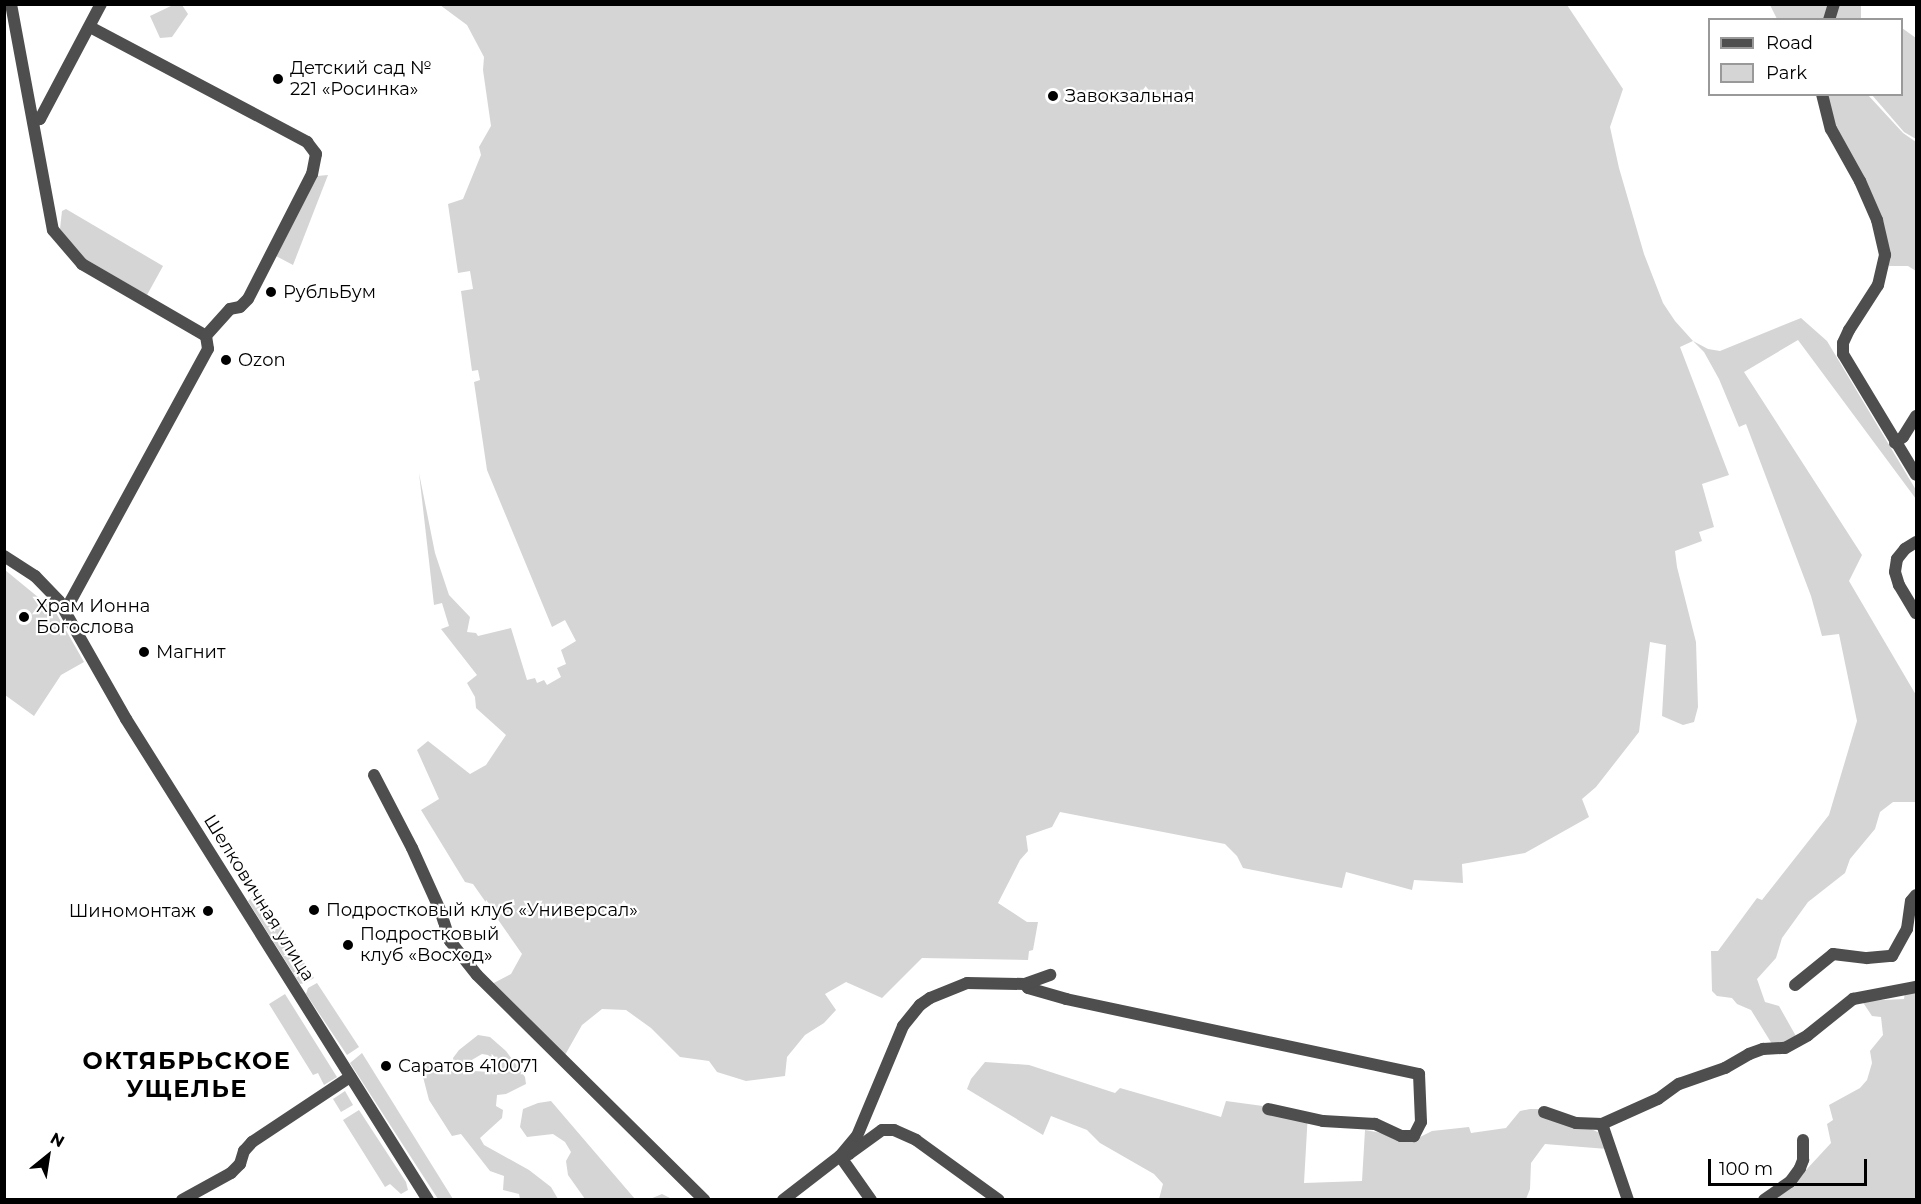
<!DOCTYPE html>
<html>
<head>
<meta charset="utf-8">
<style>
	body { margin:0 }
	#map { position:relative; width:1921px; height:1204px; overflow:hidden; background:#fff; font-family:Montserrat,sans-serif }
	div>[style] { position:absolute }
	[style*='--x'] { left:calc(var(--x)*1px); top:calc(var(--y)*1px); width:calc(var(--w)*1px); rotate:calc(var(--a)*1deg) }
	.green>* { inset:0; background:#d5d5d5 }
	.minor>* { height:12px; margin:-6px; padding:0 6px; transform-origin:6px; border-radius:6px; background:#4e4e4e }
	.dots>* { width:16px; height:16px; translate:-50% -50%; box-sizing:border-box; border:3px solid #fff; border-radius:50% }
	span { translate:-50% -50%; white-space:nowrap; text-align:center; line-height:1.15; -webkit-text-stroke:4.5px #fff; paint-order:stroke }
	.poi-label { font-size:18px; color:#000 }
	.left { translate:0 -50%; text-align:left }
	.right { translate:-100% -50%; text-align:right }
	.street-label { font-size:18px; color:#000 }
	.district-label { font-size:24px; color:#000; font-weight:700; letter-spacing:1.5px }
	.frame { position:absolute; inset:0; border:6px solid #000; pointer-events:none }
	.legend { position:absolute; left:1708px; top:18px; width:195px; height:78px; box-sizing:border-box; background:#fff; border:2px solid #999; margin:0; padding:8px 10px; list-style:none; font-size:18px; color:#000 }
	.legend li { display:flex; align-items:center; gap:12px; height:30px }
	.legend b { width:30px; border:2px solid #999 }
	.north { position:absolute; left:18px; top:1126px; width:60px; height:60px; -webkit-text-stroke:4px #fff; paint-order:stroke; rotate:30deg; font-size:16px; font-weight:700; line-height:24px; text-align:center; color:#000 }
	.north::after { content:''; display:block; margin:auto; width:21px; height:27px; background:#000; clip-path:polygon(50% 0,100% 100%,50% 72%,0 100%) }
	.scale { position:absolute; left:1708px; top:1159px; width:159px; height:27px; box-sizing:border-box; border:3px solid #000; border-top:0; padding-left:8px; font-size:18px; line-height:21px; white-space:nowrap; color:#000; -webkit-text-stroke:4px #fff; paint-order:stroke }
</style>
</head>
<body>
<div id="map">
	<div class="green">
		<div style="clip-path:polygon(173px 5px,182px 5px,188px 14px,172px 37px,160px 38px,150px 16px)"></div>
		<div style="clip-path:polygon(440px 5px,1567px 5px,1623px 89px,1610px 127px,1619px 168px,1644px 254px,1663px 303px,1675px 321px,1693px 341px,1708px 349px,1720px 351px,1801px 318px,1827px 341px,1916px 490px,1916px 499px,1798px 340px,1744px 372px,1862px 555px,1849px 581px,1916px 695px,1916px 802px,1893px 802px,1880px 812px,1875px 829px,1850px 859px,1845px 873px,1808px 902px,1782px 938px,1776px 958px,1757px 979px,1765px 1002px,1779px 1006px,1797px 1038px,1788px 1043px,1772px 1044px,1751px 1010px,1737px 1004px,1732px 998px,1717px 996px,1712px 991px,1711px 951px,1718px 951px,1757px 898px,1762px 900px,1829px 815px,1857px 721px,1839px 634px,1822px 636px,1811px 596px,1746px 424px,1739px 427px,1719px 379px,1704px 352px,1693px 341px,1680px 347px,1729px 475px,1702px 484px,1714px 527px,1699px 532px,1702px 541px,1675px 551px,1677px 567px,1696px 642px,1698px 707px,1694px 722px,1683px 725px,1662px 716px,1666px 645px,1650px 642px,1639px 732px,1596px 787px,1582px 799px,1589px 817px,1525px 853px,1462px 864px,1463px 883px,1414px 880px,1412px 890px,1346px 872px,1342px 888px,1243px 868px,1237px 856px,1225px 844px,1060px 812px,1052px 827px,1026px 836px,1028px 851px,1020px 860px,998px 903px,1027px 922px,1038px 922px,1033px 950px,1029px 951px,1028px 960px,922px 958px,882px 998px,846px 982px,825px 994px,836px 1010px,824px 1023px,805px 1035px,787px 1057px,785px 1076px,746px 1081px,717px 1072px,709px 1061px,680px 1057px,651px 1028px,626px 1010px,602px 1009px,582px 1025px,565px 1055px,490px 985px,511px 974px,522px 954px,473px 884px,465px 882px,421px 810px,439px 799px,417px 750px,428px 741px,470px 774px,486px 765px,506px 735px,476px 708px,475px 697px,467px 683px,477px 675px,441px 629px,449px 626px,442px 603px,434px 605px,419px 473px,435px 553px,449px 595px,470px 617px,467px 632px,476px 633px,478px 636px,511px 628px,527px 680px,535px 678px,537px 683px,544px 680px,547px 685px,561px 677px,557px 668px,566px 664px,561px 650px,576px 641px,565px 620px,552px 627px,487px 470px,474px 382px,480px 380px,478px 370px,472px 371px,461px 291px,473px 289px,470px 271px,458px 273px,448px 204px,463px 199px,481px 155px,479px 147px,491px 126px,483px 70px,484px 57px,467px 25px)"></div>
		<div style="clip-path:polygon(1770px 5px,1830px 5px,1826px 20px,1777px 19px)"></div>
		<div style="clip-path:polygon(1836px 5px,1861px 5px,1861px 19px,1832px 20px)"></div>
		<div style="clip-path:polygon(1902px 28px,1916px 38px,1916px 139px,1904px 132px,1872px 95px,1902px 94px)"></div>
		<div style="clip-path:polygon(1826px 95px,1868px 95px,1903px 133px,1916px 142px,1916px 271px,1908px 266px,1889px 266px,1889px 252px,1834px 128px)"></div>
		<div style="clip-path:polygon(328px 175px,293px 265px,276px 256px,317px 176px)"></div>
		<div style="clip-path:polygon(66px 209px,163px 266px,147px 295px,82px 257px,60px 229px,62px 211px)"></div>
		<div style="clip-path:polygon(5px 570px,55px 611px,84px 662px,61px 675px,34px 716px,5px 695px)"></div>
		<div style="clip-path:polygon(258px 891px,314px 978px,305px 983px,300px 984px,248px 901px)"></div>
		<div style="clip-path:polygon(1916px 980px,1916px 1199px,1773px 1200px,1794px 1183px,1831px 1143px,1827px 1124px,1833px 1120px,1829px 1105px,1860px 1088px,1867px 1080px,1872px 1063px,1870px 1051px,1883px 1035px,1881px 1017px,1872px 1016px,1862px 1001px,1904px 999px,1906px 985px)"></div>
		<div style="clip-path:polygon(317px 983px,359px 1047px,347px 1055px,306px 994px,308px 988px)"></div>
		<div style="clip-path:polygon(285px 994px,337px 1077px,324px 1085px,318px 1073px,313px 1075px,269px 1004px)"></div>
		<div style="clip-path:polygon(478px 1035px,490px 1037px,506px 1051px,525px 1077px,526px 1084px,506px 1094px,497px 1095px,496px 1106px,503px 1110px,502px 1118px,480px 1138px,484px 1145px,529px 1170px,551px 1187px,558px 1199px,520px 1199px,519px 1194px,503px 1190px,504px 1176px,490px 1171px,461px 1134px,452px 1136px,429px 1100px,422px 1073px,424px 1065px,432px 1064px,445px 1072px,460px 1070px,502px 1073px,501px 1066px,488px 1055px,482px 1054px,470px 1061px,454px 1065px,453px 1058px,459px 1050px)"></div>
		<div style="clip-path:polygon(362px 1053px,453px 1199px,438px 1199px,350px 1063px)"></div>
		<div style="clip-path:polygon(985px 1062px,1029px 1065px,1115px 1093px,1120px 1088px,1221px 1117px,1226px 1101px,1308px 1112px,1304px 1183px,1362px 1181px,1365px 1130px,1416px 1139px,1432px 1131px,1469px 1127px,1471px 1133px,1506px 1128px,1520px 1111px,1530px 1109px,1545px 1109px,1600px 1133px,1607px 1149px,1545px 1144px,1531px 1163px,1530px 1189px,1526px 1199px,1159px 1199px,1163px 1184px,1154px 1174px,1100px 1143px,1087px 1130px,1051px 1116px,1043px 1135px,967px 1089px,971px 1079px)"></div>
		<div style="clip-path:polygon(345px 1091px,353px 1105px,341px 1112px,333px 1099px)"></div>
		<div style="clip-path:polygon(551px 1101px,635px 1199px,650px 1199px,662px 1194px,672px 1199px,585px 1199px,568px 1175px,566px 1161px,571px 1152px,565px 1142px,553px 1134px,527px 1137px,520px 1127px,523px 1109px,538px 1103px)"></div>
		<div style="clip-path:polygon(359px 1110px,406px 1182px,408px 1190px,401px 1194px,390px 1184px,385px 1187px,343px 1120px)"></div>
	</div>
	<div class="minor">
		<div style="--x:11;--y:4;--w:230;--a:79.5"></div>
		<div style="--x:53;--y:230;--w:45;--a:49.5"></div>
		<div style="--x:82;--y:264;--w:143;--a:30.1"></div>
		<div style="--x:206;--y:336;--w:13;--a:81"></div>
		<div style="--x:208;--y:349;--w:298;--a:118.6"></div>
		<div style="--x:1829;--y:20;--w:17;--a:-73"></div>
		<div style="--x:90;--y:27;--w:246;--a:27.9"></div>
		<div style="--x:307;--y:142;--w:15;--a:53"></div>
		<div style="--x:316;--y:154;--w:20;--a:101"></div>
		<div style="--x:312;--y:174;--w:140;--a:117.1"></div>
		<div style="--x:248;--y:299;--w:11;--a:135"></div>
		<div style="--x:240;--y:307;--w:10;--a:169"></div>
		<div style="--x:230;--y:309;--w:36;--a:132"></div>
		<div style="--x:1822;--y:94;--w:36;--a:76"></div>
		<div style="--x:1831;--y:129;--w:60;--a:60.9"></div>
		<div style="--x:1860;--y:181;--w:43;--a:66.4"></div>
		<div style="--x:1877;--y:220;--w:36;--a:77"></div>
		<div style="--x:1885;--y:255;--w:31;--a:103"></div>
		<div style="--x:1878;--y:285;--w:54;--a:122.8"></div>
		<div style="--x:1849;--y:330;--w:14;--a:115"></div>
		<div style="--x:1843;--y:343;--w:11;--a:90"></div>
		<div style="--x:1843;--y:354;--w:141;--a:58.9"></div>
		<div style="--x:33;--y:121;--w:7;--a:-16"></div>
		<div style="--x:40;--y:119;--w:130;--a:-62.1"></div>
		<div style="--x:1895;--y:443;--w:10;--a:-37"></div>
		<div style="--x:1903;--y:437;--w:25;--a:-58"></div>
		<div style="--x:1916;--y:542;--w:13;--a:148"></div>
		<div style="--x:1905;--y:549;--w:13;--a:129"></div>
		<div style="--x:1897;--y:559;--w:13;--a:99"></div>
		<div style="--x:1895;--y:572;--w:14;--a:73"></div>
		<div style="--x:1899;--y:585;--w:33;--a:59"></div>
		<div style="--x:4;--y:556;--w:37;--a:33"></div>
		<div style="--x:35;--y:576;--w:35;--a:46"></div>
		<div style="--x:59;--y:601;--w:136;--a:60.4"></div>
		<div style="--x:126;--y:719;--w:568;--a:57.88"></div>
		<div style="--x:374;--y:775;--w:82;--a:62.5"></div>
		<div style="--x:412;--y:848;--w:68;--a:65.7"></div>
		<div style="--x:440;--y:910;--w:33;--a:72"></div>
		<div style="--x:450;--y:941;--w:43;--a:51.5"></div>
		<div style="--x:477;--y:975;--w:320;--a:44.7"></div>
		<div style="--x:1025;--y:984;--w:5;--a:53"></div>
		<div style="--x:1028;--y:988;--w:40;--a:16"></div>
		<div style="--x:1066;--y:999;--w:361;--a:12"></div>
		<div style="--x:1419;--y:1074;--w:48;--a:87.6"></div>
		<div style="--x:1421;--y:1122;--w:16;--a:117"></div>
		<div style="--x:1414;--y:1136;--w:13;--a:180"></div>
		<div style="--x:1401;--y:1136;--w:29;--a:-155"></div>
		<div style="--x:1375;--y:1124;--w:52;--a:-176.7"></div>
		<div style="--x:1323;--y:1121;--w:56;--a:-167.7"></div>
		<div style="--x:1795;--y:985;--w:49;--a:-39.2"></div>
		<div style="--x:1833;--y:954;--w:34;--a:7"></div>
		<div style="--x:1867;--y:958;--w:25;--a:-5"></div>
		<div style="--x:1892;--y:956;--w:31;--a:-61"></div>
		<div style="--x:1907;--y:929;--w:28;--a:-82"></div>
		<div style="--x:1911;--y:901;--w:8;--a:-50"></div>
		<div style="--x:1544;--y:1112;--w:34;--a:19"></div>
		<div style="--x:1576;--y:1123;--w:26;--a:2"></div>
		<div style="--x:1602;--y:1124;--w:61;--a:-24.1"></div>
		<div style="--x:1658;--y:1099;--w:26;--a:-36"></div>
		<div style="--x:1679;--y:1084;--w:49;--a:-19.2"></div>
		<div style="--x:1725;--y:1068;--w:28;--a:-30"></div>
		<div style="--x:1749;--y:1054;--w:15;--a:-20"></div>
		<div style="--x:1763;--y:1049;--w:22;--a:-3"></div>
		<div style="--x:1785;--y:1048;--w:26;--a:-29"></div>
		<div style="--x:1808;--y:1035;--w:58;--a:-38.7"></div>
		<div style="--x:1853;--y:999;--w:64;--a:-10.8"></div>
		<div style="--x:1602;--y:1124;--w:80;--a:71.1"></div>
		<div style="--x:844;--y:1155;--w:5;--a:-11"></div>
		<div style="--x:849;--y:1154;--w:41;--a:-36"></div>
		<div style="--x:882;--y:1130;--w:12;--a:0"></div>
		<div style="--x:894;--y:1130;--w:24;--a:24"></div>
		<div style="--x:916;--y:1140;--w:102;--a:35.9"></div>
		<div style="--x:840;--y:1156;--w:54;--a:54.8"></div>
		<div style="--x:182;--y:1200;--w:56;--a:-28.9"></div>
		<div style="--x:231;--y:1173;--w:13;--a:-45"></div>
		<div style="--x:240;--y:1164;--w:14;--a:-73"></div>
		<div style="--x:244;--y:1151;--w:12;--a:-48"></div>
		<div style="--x:252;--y:1142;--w:118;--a:-33.6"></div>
		<div style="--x:783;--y:1200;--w:72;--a:-37.7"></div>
		<div style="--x:840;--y:1156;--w:26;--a:-50"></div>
		<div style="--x:857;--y:1136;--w:119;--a:-67.3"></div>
		<div style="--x:903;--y:1026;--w:27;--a:-51"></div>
		<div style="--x:920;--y:1005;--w:12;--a:-35"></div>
		<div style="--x:930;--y:998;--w:40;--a:-22"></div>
		<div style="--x:967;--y:983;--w:58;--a:1"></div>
		<div style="--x:1025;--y:984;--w:27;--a:-20"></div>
		<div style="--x:1764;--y:1200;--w:32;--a:-35"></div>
		<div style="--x:1790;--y:1182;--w:17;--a:-54"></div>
		<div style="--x:1800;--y:1168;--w:9;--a:-69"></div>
		<div style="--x:1803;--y:1160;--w:20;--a:-90"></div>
	</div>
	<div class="dots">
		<div style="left:278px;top:79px;background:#000"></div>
		<div style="left:1053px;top:96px;background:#000"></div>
		<div style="left:271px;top:292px;background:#000"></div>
		<div style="left:226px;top:360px;background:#000"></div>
		<div style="left:24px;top:617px;background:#000"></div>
		<div style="left:144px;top:652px;background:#000"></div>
		<div style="left:314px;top:910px;background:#000"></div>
		<div style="left:208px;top:911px;background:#000"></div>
		<div style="left:348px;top:945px;background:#000"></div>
		<div style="left:386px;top:1066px;background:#000"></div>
	</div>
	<div class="poi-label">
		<span class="left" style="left:290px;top:79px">Детский сад №<br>221 «Росинка»</span>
		<span class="left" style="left:1065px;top:96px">Завокзальная</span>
		<span class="left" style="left:283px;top:292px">РубльБум</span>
		<span class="left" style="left:238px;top:360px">Ozon</span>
		<span class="left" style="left:36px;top:617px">Храм Ионна<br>Богослова</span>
		<span class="left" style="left:156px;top:652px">Магнит</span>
		<span class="left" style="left:326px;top:910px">Подростковый клуб «Универсал»</span>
		<span class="right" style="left:196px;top:911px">Шиномонтаж</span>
		<span class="left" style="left:360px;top:945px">Подростковый<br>клуб «Восход»</span>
		<span class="left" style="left:398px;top:1066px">Саратов 410071</span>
	</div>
	<div class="street-label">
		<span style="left:259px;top:898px;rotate:58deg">Шелковичная улица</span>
	</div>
	<div class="district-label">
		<span style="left:187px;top:1075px">ОКТЯБРЬСКОЕ<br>УЩЕЛЬЕ</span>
	</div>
	<div class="frame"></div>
	<ul class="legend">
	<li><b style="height:8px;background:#4e4e4e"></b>Road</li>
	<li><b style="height:16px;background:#d5d5d5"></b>Park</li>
	</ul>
	<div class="north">N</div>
	<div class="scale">100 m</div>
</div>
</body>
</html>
